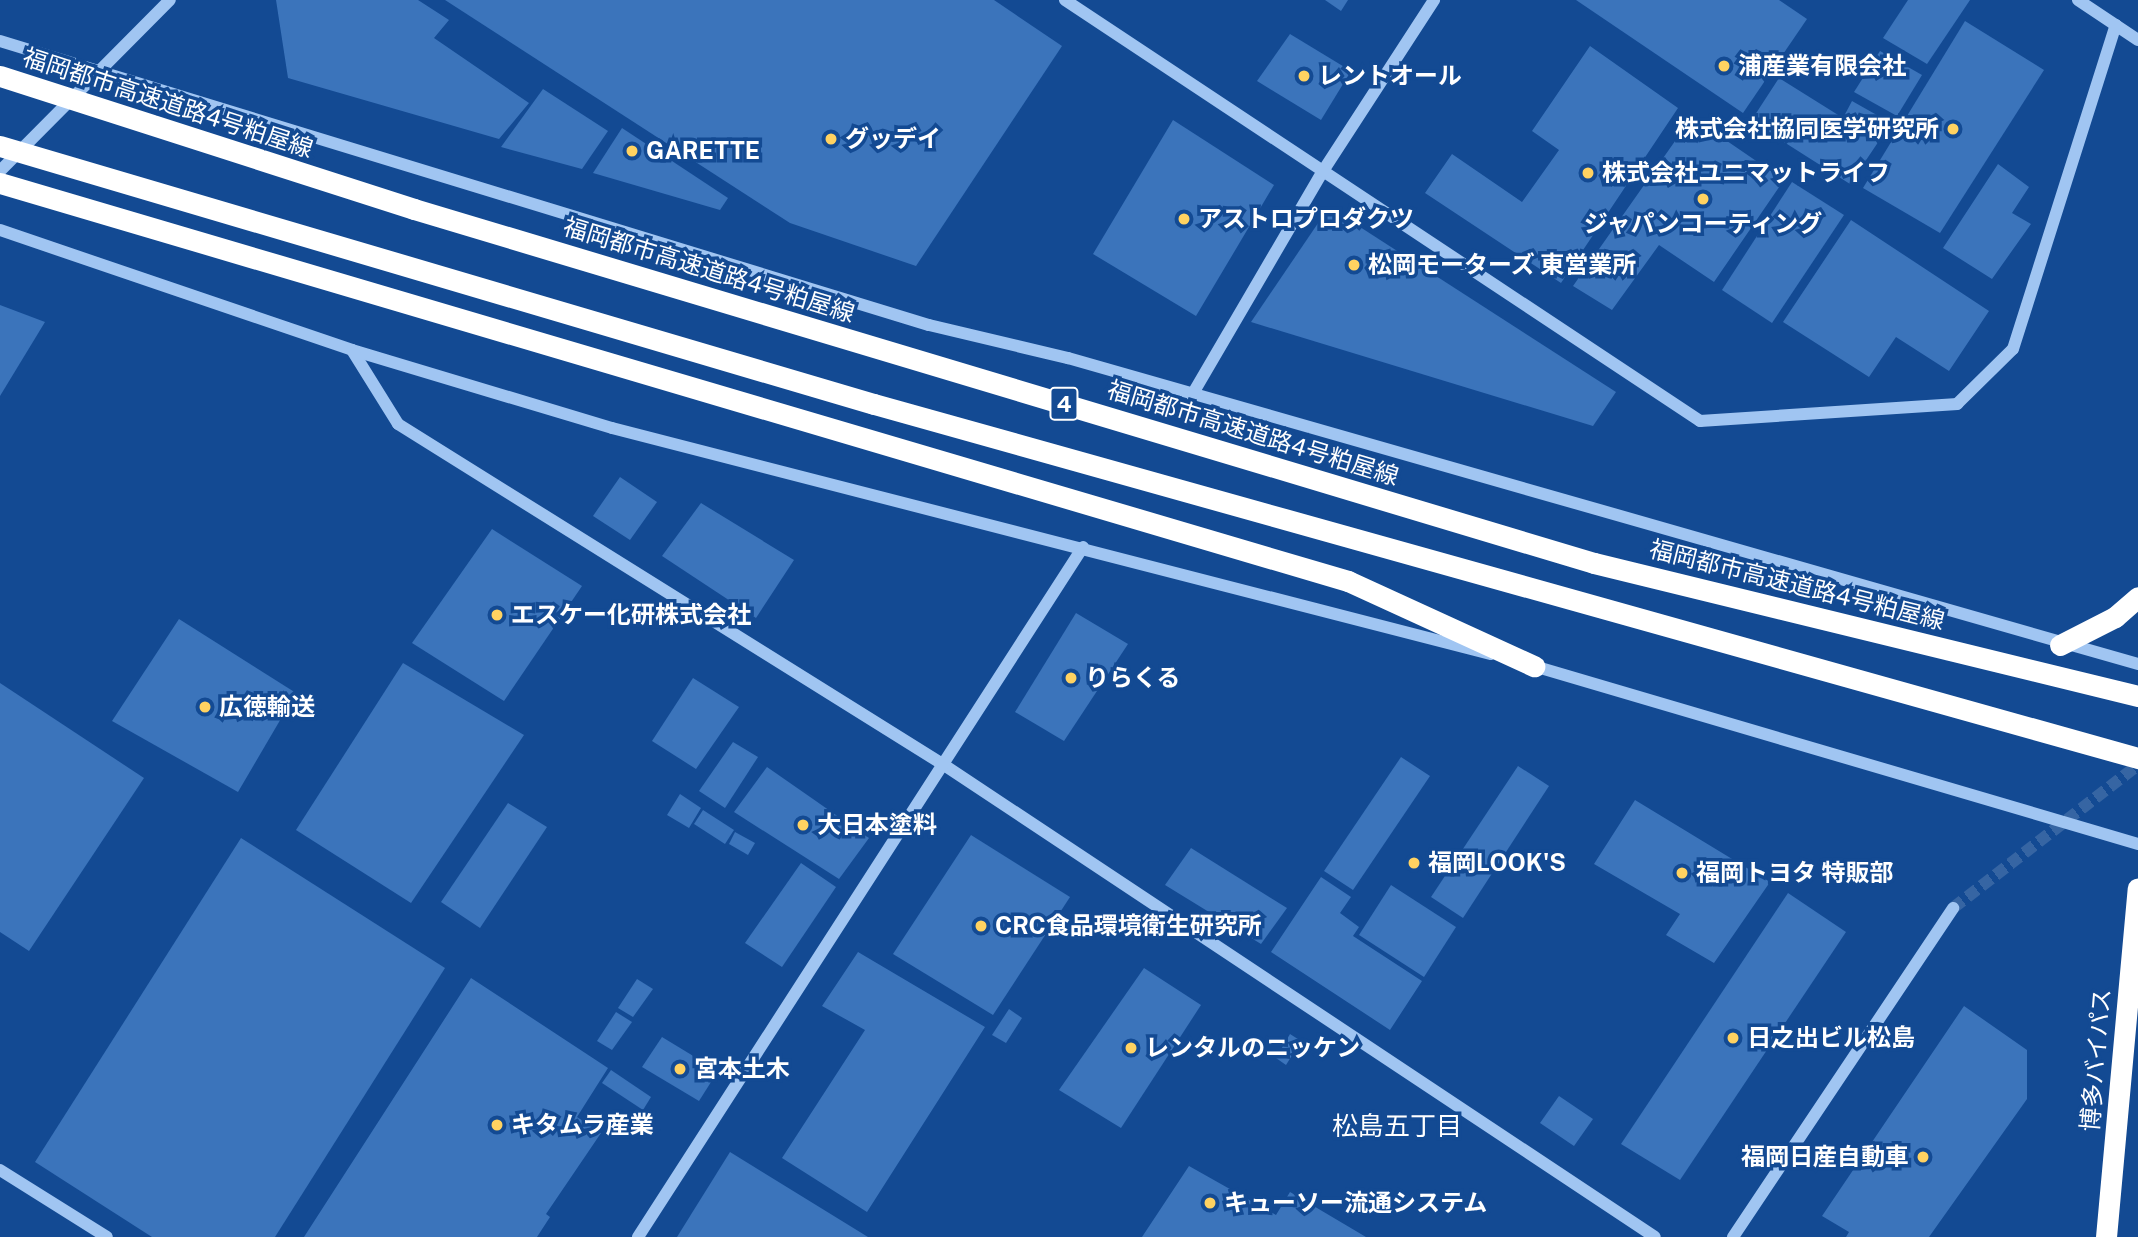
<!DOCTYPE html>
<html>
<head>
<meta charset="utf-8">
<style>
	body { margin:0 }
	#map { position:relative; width:2138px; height:1237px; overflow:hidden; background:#134a93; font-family:"Public Sans","Noto Sans JP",sans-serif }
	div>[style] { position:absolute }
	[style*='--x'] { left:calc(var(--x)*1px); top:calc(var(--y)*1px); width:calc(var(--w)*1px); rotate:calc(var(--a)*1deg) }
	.building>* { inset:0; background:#3b74bb }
	.minor-tunnel>* { height:12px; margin-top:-6px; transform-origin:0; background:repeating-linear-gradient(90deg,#3665a3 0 12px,transparent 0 18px) }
	.minor>* { height:12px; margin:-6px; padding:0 6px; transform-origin:6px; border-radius:6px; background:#a0c5f2 }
	.highway>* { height:21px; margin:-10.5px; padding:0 10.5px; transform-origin:10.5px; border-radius:10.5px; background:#fff }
	.highway-bridge>* { height:21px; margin:-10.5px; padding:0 10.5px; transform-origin:10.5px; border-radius:10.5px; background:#fff }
	.dots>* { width:19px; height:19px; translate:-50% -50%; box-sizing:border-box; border:4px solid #134a93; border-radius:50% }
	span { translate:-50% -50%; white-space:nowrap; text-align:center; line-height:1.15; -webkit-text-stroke:7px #134a93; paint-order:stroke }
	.shield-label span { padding:2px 5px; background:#134a93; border:2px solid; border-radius:5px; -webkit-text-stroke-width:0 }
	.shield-label { font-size:23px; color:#fff; font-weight:700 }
	.poi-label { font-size:24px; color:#fff; font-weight:700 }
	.left { translate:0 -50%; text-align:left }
	.right { translate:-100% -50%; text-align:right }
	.street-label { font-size:24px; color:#fff }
	.neighbourhood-label { font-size:26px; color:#fff }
</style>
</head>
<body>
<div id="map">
	<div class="building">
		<div style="clip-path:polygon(276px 0,418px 0,449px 20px,434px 38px,529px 103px,499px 139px,288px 78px)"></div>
		<div style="clip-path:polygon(445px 0,994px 0,1062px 46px,916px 266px,790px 223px)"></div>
		<div style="clip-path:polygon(1325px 0,1348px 0,1341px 11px)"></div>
		<div style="clip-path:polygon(1576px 0,1779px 0,1807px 19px,1743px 113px)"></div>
		<div style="clip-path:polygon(1908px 0,1970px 0,1927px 64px,1883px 38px)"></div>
		<div style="clip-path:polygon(1965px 21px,2044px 70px,1940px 233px,1863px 188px)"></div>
		<div style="clip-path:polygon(1290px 34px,1351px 71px,1321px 120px,1257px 81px)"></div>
		<div style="clip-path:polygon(1590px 46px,1678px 108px,1561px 283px,1425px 193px,1452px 154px,1522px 202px,1559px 150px,1532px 131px)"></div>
		<div style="clip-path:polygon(1880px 51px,1922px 75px,1897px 116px,1854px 92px)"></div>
		<div style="clip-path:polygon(1779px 78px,1843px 118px,1852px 101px,1891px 123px,1850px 184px,1751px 121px)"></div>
		<div style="clip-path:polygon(543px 89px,608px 131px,582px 169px,501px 147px)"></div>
		<div style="clip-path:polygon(1692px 117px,1784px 180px,1714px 282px,1659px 245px,1612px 310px,1573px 286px)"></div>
		<div style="clip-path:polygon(1173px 120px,1274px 185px,1196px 316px,1093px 254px)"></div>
		<div style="clip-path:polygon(622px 128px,728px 198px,720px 210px,593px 173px)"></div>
		<div style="clip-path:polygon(1998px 164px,2029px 187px,2012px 213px,2031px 224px,1992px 279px,1943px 248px)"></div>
		<div style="clip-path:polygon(1792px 182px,1844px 215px,1772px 323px,1722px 290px)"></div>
		<div style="clip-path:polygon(1329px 207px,1616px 392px,1593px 426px,1251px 322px)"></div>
		<div style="clip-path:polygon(1851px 220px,1989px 311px,1949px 371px,1896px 337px,1869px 377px,1783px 322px)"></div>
		<div style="clip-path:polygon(0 305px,45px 322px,0 396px)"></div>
		<div style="clip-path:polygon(620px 477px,657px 502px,630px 540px,593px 516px)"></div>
		<div style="clip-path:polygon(701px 503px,794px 560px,756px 618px,662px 556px)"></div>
		<div style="clip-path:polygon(492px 529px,582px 586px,504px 701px,412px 643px)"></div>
		<div style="clip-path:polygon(1076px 613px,1128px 644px,1064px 741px,1015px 712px)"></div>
		<div style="clip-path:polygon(179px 619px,296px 693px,238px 792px,112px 721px)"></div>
		<div style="clip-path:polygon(403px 663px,524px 735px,411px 903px,296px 830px)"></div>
		<div style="clip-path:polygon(693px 678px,739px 707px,696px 769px,652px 741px)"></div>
		<div style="clip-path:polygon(0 683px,144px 778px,29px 951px,0 932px)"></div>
		<div style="clip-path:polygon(733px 742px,758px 757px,725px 808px,699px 791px)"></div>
		<div style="clip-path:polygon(1401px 757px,1430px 776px,1353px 890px,1324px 871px)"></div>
		<div style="clip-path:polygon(1518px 766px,1549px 786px,1463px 918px,1431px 897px)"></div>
		<div style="clip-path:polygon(767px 767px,869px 838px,839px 879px,734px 812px)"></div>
		<div style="clip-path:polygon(680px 794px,701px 808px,689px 828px,667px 815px)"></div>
		<div style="clip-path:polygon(1635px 800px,1770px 882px,1714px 963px,1666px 935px,1680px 914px,1594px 864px)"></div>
		<div style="clip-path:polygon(508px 803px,547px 827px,480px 928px,441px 902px)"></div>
		<div style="clip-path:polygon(703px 810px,734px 830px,725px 844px,694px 824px)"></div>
		<div style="clip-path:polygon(735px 832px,755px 843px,748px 855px,729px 844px)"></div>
		<div style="clip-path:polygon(971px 835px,1070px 897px,993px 1015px,893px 954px)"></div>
		<div style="clip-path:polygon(241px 838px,445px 968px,275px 1237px,152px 1237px,35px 1162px)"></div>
		<div style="clip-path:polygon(1191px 848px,1287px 908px,1261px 944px,1165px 885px)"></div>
		<div style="clip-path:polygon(801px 863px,836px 887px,782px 967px,745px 943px)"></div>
		<div style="clip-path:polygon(1321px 877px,1351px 897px,1340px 913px,1359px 927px,1353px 936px,1422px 981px,1390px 1030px,1271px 952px)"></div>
		<div style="clip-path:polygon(1391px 885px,1456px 927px,1424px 977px,1359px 935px)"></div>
		<div style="clip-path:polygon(1788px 893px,1846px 932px,1680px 1180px,1621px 1144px)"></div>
		<div style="clip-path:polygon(858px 952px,985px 1027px,867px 1212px,782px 1158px,865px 1030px,822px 1006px)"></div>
		<div style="clip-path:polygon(1144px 968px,1201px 1005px,1121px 1128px,1059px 1090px)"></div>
		<div style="clip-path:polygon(471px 978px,608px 1068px,577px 1117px,601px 1133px,546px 1214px,550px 1217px,537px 1237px,304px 1237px)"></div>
		<div style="clip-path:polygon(637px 979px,653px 989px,633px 1017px,618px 1008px)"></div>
		<div style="clip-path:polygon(1964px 1006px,2027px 1050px,2027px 1099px,1929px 1237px,1846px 1237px,1849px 1232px,1822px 1216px)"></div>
		<div style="clip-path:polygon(1009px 1009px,1022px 1018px,1006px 1043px,992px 1035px)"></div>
		<div style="clip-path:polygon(616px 1012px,632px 1022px,612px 1050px,597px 1041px)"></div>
		<div style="clip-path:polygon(1290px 1034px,1301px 1041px,1286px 1065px,1276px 1058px)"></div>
		<div style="clip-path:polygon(662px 1037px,718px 1071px,699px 1101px,642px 1067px)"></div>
		<div style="clip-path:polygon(611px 1070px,651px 1097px,643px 1110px,602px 1083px)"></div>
		<div style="clip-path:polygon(1559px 1096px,1593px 1119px,1574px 1146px,1540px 1123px)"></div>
		<div style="clip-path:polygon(730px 1152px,868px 1237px,677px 1237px)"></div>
		<div style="clip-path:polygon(1189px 1166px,1276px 1215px,1290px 1192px,1366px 1237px,1142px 1237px)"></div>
	</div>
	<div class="minor-tunnel">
		<div style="--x:1953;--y:908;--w:234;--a:-37.7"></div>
	</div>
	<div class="minor">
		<div style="--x:1065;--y:0;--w:762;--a:33.54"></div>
		<div style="--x:1700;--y:421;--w:258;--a:-3.8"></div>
		<div style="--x:1957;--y:404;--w:78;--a:-44.5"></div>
		<div style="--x:2013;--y:349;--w:340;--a:-72.4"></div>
		<div style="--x:2078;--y:0;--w:72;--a:33.7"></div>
		<div style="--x:0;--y:41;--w:971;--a:17"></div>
		<div style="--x:929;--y:325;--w:143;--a:13.4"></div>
		<div style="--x:1068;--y:358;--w:1113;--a:15.96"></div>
		<div style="--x:0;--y:171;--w:241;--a:-45.2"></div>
		<div style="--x:0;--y:230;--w:372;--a:18.8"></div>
		<div style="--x:352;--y:350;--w:271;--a:16.7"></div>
		<div style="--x:612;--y:428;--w:907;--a:14.43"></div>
		<div style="--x:352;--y:350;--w:87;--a:58.1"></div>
		<div style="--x:398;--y:424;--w:644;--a:31.99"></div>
		<div style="--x:944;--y:765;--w:853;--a:33.58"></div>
		<div style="--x:1192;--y:395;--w:259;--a:-59.7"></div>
		<div style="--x:1323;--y:171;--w:204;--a:-57"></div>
		<div style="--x:1527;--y:664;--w:637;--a:16.41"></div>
		<div style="--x:0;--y:1170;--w:126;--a:32.1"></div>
		<div style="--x:638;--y:1237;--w:821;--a:-57.18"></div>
		<div style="--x:1733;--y:1237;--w:396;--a:-56.2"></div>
	</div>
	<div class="highway">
		<div style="--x:0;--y:183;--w:1406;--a:16.45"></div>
		<div style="--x:1348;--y:581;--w:205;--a:24.6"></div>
		<div style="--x:2060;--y:645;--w:62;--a:-27"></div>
		<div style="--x:2115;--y:617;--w:30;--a:-41"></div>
		<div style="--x:2106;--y:1237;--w:350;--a:-84.8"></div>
	</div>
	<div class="highway-bridge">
		<div style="--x:0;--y:76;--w:435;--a:17.8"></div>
		<div style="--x:414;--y:209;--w:1232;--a:16.7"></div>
		<div style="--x:1594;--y:563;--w:560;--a:13.74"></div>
		<div style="--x:0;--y:146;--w:911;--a:16.45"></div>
		<div style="--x:874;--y:404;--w:1313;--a:15.65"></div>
	</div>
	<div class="dots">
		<div style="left:1724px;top:66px;background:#ffd261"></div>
		<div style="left:1304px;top:76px;background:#ffd261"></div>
		<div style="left:1953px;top:129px;background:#ffd261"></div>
		<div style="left:831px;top:139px;background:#ffd261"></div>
		<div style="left:632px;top:151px;background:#ffd261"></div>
		<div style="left:1588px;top:173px;background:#ffd261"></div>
		<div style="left:1703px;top:199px;background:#ffd261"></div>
		<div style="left:1184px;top:219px;background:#ffd261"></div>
		<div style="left:1354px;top:265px;background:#ffd261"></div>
		<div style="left:497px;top:615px;background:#ffd261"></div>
		<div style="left:1071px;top:678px;background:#ffd261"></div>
		<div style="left:205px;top:707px;background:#ffd261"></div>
		<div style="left:803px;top:825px;background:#ffd261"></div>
		<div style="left:1414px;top:863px;background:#ffd261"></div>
		<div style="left:1682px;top:873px;background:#ffd261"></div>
		<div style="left:981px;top:926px;background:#ffd261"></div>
		<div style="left:1733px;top:1038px;background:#ffd261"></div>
		<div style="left:1131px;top:1048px;background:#ffd261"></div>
		<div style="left:680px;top:1069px;background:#ffd261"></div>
		<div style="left:497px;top:1125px;background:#ffd261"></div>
		<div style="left:1923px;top:1157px;background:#ffd261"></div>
		<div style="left:1210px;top:1203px;background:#ffd261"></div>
	</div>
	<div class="shield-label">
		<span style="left:1064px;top:404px">4</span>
	</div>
	<div class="poi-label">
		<span class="left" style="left:1738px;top:66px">浦産業有限会社</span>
		<span class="left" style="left:1318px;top:76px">レントオール</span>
		<span class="right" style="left:1939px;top:129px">株式会社協同医学研究所</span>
		<span class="left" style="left:845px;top:139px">グッデイ</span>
		<span class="left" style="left:646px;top:151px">GARETTE</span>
		<span class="left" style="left:1602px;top:173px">株式会社ユニマットライフ</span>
		<span class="left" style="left:1198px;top:219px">アストロプロダクツ</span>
		<span style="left:1703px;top:224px">ジャパンコーティング</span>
		<span class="left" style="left:1368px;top:265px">松岡モーターズ 東営業所</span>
		<span class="left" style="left:511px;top:615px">エスケー化研株式会社</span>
		<span class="left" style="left:1085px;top:678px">りらくる</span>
		<span class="left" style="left:219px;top:707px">広徳輸送</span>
		<span class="left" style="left:817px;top:825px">大日本塗料</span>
		<span class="left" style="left:1428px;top:863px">福岡LOOK'S</span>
		<span class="left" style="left:1696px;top:873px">福岡トヨタ 特販部</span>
		<span class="left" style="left:995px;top:926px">CRC食品環境衛生研究所</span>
		<span class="left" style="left:1747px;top:1038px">日之出ビル松島</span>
		<span class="left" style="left:1145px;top:1048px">レンタルのニッケン</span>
		<span class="left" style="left:694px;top:1069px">宮本土木</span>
		<span class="left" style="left:511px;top:1125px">キタムラ産業</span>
		<span class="right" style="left:1909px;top:1157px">福岡日産自動車</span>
		<span class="left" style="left:1224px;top:1203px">キューソー流通システム</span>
	</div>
	<div class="street-label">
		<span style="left:168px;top:103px;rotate:18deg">福岡都市高速道路4号粕屋線</span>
		<span style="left:709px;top:270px;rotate:17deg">福岡都市高速道路4号粕屋線</span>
		<span style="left:1253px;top:433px;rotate:17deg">福岡都市高速道路4号粕屋線</span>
		<span style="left:1797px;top:585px;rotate:14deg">福岡都市高速道路4号粕屋線</span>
		<span style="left:2096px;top:1060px;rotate:-85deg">博多バイパス</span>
	</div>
	<div class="neighbourhood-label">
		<span style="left:1397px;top:1126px">松島五丁目</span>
	</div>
</div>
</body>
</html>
